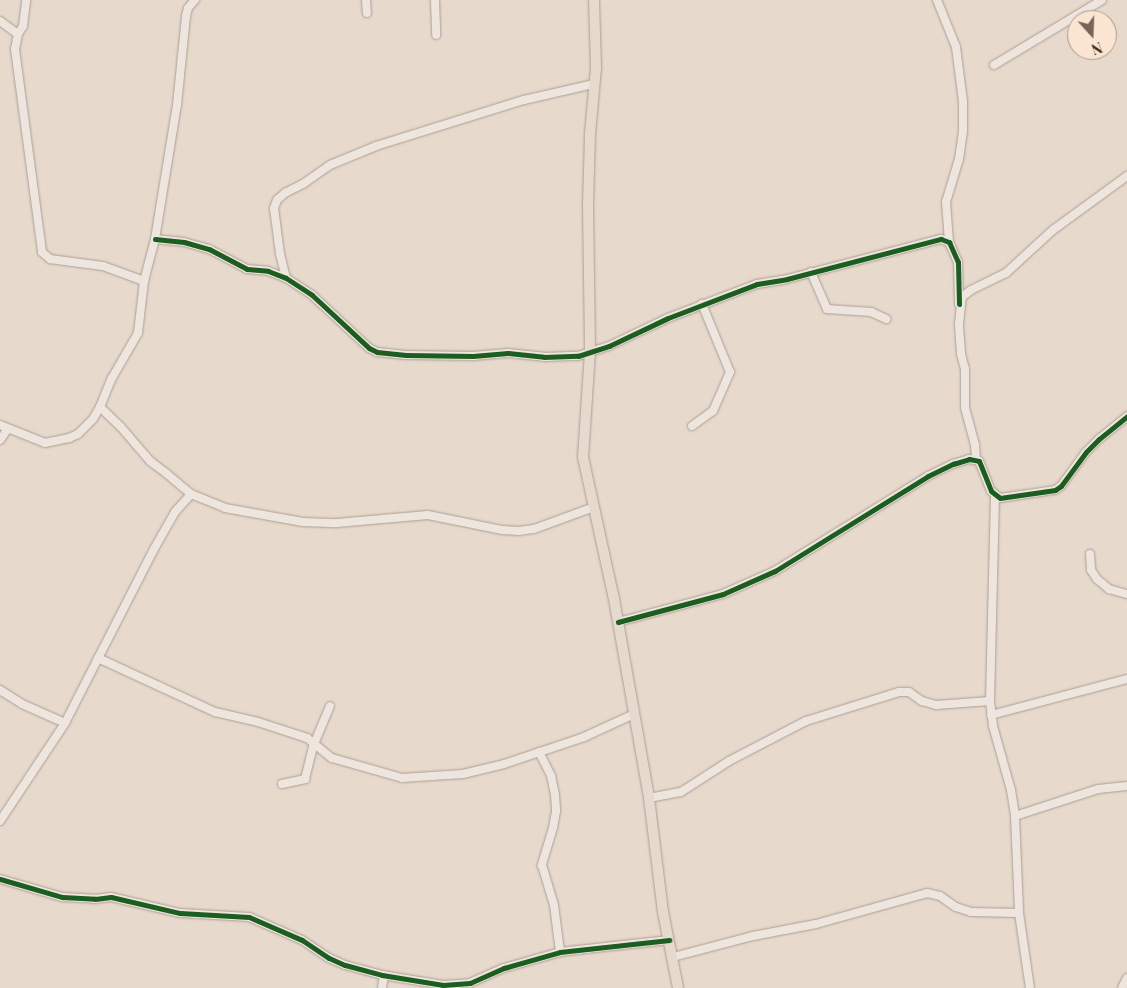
<!DOCTYPE html>
<html>
<head>
<meta charset="utf-8">
<style>
	body { margin:0 }
	#map { position:relative; width:1127px; height:988px; overflow:hidden; background:#e7d9cb; font-family:"Playfair Display",serif }
	div>[style] { position:absolute }
	[style*='--x'] { left:calc(var(--x)*1px); top:calc(var(--y)*1px); width:calc(var(--w)*1px); rotate:calc(var(--a)*1deg) }
	.roads { filter:drop-shadow(0 0 1px #ac9e95) drop-shadow(0 0 1px #ac9e95) }
	.minor>* { height:8px; margin:-4px; padding:0 4px; transform-origin:4px; border-radius:4px; background:#eee6de }
	.major>* { height:10px; margin:-5px; padding:0 5px; transform-origin:5px; border-radius:5px; background:#e6dace }
	.cycleway>* { height:5px; margin:-2.5px; padding:0 2.5px; transform-origin:2.5px; border-radius:2.5px; background:#1b5e20 }
	span { translate:-50% -50%; white-space:nowrap; text-align:center; line-height:1.15; -webkit-text-stroke:4px #f9e5d1; paint-order:stroke }
	.north { position:absolute; left:1067px; top:10px; width:50px; height:50px; box-sizing:border-box; background:#f9e5d1; border:1px solid #ad9889; border-radius:50%; rotate:160deg; font-size:14px; font-weight:700; line-height:20px; text-align:center; color:#3b241c }
	.north::after { content:''; display:block; margin:auto; width:18px; height:22px; background:#776359; clip-path:polygon(50% 0,100% 100%,50% 72%,0 100%) }
</style>
</head>
<body>
<div id="map">
	<div class="roads">
		<div class="minor">
			<div style="--x:366;--y:0;--w:13;--a:86"></div>
			<div style="--x:435;--y:0;--w:35;--a:88"></div>
			<div style="--x:937;--y:0;--w:51;--a:68"></div>
			<div style="--x:956;--y:47;--w:55;--a:82.7"></div>
			<div style="--x:963;--y:102;--w:29;--a:90"></div>
			<div style="--x:963;--y:131;--w:28;--a:98"></div>
			<div style="--x:959;--y:159;--w:45;--a:106.8"></div>
			<div style="--x:946;--y:202;--w:40;--a:85.7"></div>
			<div style="--x:0;--y:21;--w:22;--a:36"></div>
			<div style="--x:18;--y:34;--w:15;--a:101"></div>
			<div style="--x:15;--y:49;--w:205;--a:82.4"></div>
			<div style="--x:42;--y:252;--w:11;--a:41"></div>
			<div style="--x:50;--y:259;--w:53;--a:7.5"></div>
			<div style="--x:103;--y:266;--w:44;--a:20.1"></div>
			<div style="--x:18;--y:34;--w:9;--a:-58"></div>
			<div style="--x:23;--y:26;--w:26;--a:-83"></div>
			<div style="--x:994;--y:65;--w:126;--a:-31"></div>
			<div style="--x:155;--y:239;--w:29;--a:6"></div>
			<div style="--x:184;--y:242;--w:26;--a:16"></div>
			<div style="--x:209;--y:249;--w:43;--a:27.8"></div>
			<div style="--x:247;--y:269;--w:21;--a:5"></div>
			<div style="--x:268;--y:271;--w:19;--a:21"></div>
			<div style="--x:286;--y:278;--w:31;--a:33"></div>
			<div style="--x:312;--y:295;--w:78;--a:42.9"></div>
			<div style="--x:369;--y:348;--w:9;--a:27"></div>
			<div style="--x:377;--y:352;--w:29;--a:6"></div>
			<div style="--x:406;--y:355;--w:67;--a:0.9"></div>
			<div style="--x:473;--y:356;--w:35;--a:-5"></div>
			<div style="--x:508;--y:353;--w:36;--a:6"></div>
			<div style="--x:544;--y:357;--w:34;--a:-2"></div>
			<div style="--x:578;--y:356;--w:33;--a:-18"></div>
			<div style="--x:609;--y:346;--w:65;--a:-25.4"></div>
			<div style="--x:668;--y:318;--w:95;--a:-20.9"></div>
			<div style="--x:757;--y:284;--w:30;--a:-9"></div>
			<div style="--x:787;--y:279;--w:159;--a:-14.6"></div>
			<div style="--x:941;--y:239;--w:9;--a:21"></div>
			<div style="--x:949;--y:242;--w:22;--a:66"></div>
			<div style="--x:958;--y:262;--w:42;--a:88.6"></div>
			<div style="--x:811;--y:272;--w:40;--a:66.6"></div>
			<div style="--x:827;--y:309;--w:44;--a:3.9"></div>
			<div style="--x:871;--y:312;--w:17;--a:25"></div>
			<div style="--x:286;--y:278;--w:25;--a:-104"></div>
			<div style="--x:280;--y:254;--w:46;--a:-97.4"></div>
			<div style="--x:274;--y:208;--w:9;--a:-69"></div>
			<div style="--x:277;--y:200;--w:11;--a:-41"></div>
			<div style="--x:285;--y:193;--w:20;--a:-27"></div>
			<div style="--x:303;--y:184;--w:33;--a:-35"></div>
			<div style="--x:330;--y:165;--w:50;--a:-22.4"></div>
			<div style="--x:376;--y:146;--w:155;--a:-17.3"></div>
			<div style="--x:524;--y:100;--w:72;--a:-12.9"></div>
			<div style="--x:100;--y:407;--w:28;--a:44"></div>
			<div style="--x:120;--y:426;--w:46;--a:49.4"></div>
			<div style="--x:150;--y:461;--w:21;--a:37"></div>
			<div style="--x:167;--y:474;--w:31;--a:40"></div>
			<div style="--x:191;--y:494;--w:37;--a:22"></div>
			<div style="--x:225;--y:508;--w:79;--a:10.2"></div>
			<div style="--x:303;--y:522;--w:34;--a:2"></div>
			<div style="--x:337;--y:523;--w:91;--a:-5"></div>
			<div style="--x:428;--y:515;--w:76;--a:11.5"></div>
			<div style="--x:502;--y:530;--w:17;--a:3"></div>
			<div style="--x:519;--y:531;--w:15;--a:-8"></div>
			<div style="--x:534;--y:529;--w:64;--a:-20.1"></div>
			<div style="--x:0;--y:425;--w:48;--a:21.8"></div>
			<div style="--x:45;--y:443;--w:25;--a:-12"></div>
			<div style="--x:69;--y:438;--w:10;--a:-24"></div>
			<div style="--x:78;--y:434;--w:21;--a:-45"></div>
			<div style="--x:93;--y:419;--w:14;--a:-60"></div>
			<div style="--x:100;--y:407;--w:31;--a:-68"></div>
			<div style="--x:112;--y:378;--w:52;--a:-60"></div>
			<div style="--x:138;--y:333;--w:52;--a:-83.4"></div>
			<div style="--x:144;--y:281;--w:43;--a:-75.3"></div>
			<div style="--x:155;--y:239;--w:136;--a:-80.7"></div>
			<div style="--x:177;--y:105;--w:89;--a:-84.2"></div>
			<div style="--x:186;--y:16;--w:8;--a:-76"></div>
			<div style="--x:188;--y:8;--w:11;--a:-49"></div>
			<div style="--x:692;--y:426;--w:26;--a:-36"></div>
			<div style="--x:713;--y:411;--w:43;--a:-66.4"></div>
			<div style="--x:730;--y:372;--w:74;--a:-112.4"></div>
			<div style="--x:0;--y:440;--w:12;--a:-55"></div>
			<div style="--x:976;--y:459;--w:14;--a:-94"></div>
			<div style="--x:975;--y:445;--w:39;--a:-105"></div>
			<div style="--x:965;--y:407;--w:38;--a:-90"></div>
			<div style="--x:965;--y:369;--w:16;--a:-105"></div>
			<div style="--x:961;--y:354;--w:30;--a:-94"></div>
			<div style="--x:959;--y:324;--w:27;--a:-84"></div>
			<div style="--x:962;--y:297;--w:11;--a:-38"></div>
			<div style="--x:971;--y:290;--w:39;--a:-26"></div>
			<div style="--x:1006;--y:273;--w:64;--a:-42.5"></div>
			<div style="--x:1053;--y:230;--w:92;--a:-36.1"></div>
			<div style="--x:995;--y:496;--w:205;--a:91.4"></div>
			<div style="--x:990;--y:701;--w:25;--a:83"></div>
			<div style="--x:993;--y:726;--w:66;--a:74.3"></div>
			<div style="--x:1011;--y:790;--w:26;--a:81"></div>
			<div style="--x:1015;--y:816;--w:97;--a:87.6"></div>
			<div style="--x:1019;--y:913;--w:76;--a:81.7"></div>
			<div style="--x:1090;--y:554;--w:16;--a:86"></div>
			<div style="--x:1091;--y:570;--w:11;--a:56"></div>
			<div style="--x:1097;--y:579;--w:16;--a:40"></div>
			<div style="--x:1109;--y:589;--w:19;--a:16"></div>
			<div style="--x:618;--y:622;--w:109;--a:-14.9"></div>
			<div style="--x:723;--y:594;--w:57;--a:-23.9"></div>
			<div style="--x:775;--y:571;--w:180;--a:-31.8"></div>
			<div style="--x:928;--y:476;--w:28;--a:-26"></div>
			<div style="--x:953;--y:464;--w:17;--a:-17"></div>
			<div style="--x:969;--y:459;--w:10;--a:11"></div>
			<div style="--x:979;--y:461;--w:32;--a:68"></div>
			<div style="--x:991;--y:491;--w:11;--a:38"></div>
			<div style="--x:1000;--y:498;--w:56;--a:-8.3"></div>
			<div style="--x:1055;--y:490;--w:7;--a:-34"></div>
			<div style="--x:1061;--y:486;--w:42;--a:-53.7"></div>
			<div style="--x:1086;--y:452;--w:18;--a:-45"></div>
			<div style="--x:1099;--y:439;--w:36;--a:-39"></div>
			<div style="--x:98;--y:658;--w:129;--a:24.8"></div>
			<div style="--x:215;--y:712;--w:44;--a:13.1"></div>
			<div style="--x:258;--y:722;--w:52;--a:18.1"></div>
			<div style="--x:307;--y:738;--w:32;--a:39"></div>
			<div style="--x:332;--y:758;--w:73;--a:15.9"></div>
			<div style="--x:402;--y:778;--w:61;--a:-3.8"></div>
			<div style="--x:463;--y:774;--w:42;--a:-13.7"></div>
			<div style="--x:504;--y:764;--w:84;--a:-18.6"></div>
			<div style="--x:584;--y:737;--w:55;--a:-24.7"></div>
			<div style="--x:0;--y:690;--w:26;--a:32"></div>
			<div style="--x:22;--y:704;--w:47;--a:23.8"></div>
			<div style="--x:991;--y:715;--w:141;--a:-14.8"></div>
			<div style="--x:539;--y:752;--w:27;--a:63"></div>
			<div style="--x:551;--y:776;--w:19;--a:78"></div>
			<div style="--x:555;--y:795;--w:16;--a:86"></div>
			<div style="--x:556;--y:811;--w:17;--a:100"></div>
			<div style="--x:553;--y:828;--w:39;--a:107"></div>
			<div style="--x:542;--y:865;--w:42;--a:73.3"></div>
			<div style="--x:554;--y:905;--w:47;--a:82.7"></div>
			<div style="--x:282;--y:784;--w:24;--a:-12"></div>
			<div style="--x:305;--y:779;--w:36;--a:-76"></div>
			<div style="--x:314;--y:744;--w:41;--a:-67.2"></div>
			<div style="--x:649;--y:798;--w:33;--a:-11"></div>
			<div style="--x:681;--y:792;--w:57;--a:-32.9"></div>
			<div style="--x:729;--y:761;--w:87;--a:-27.5"></div>
			<div style="--x:806;--y:721;--w:97;--a:-17.3"></div>
			<div style="--x:899;--y:692;--w:10;--a:0"></div>
			<div style="--x:909;--y:692;--w:16;--a:35"></div>
			<div style="--x:922;--y:701;--w:15;--a:16"></div>
			<div style="--x:936;--y:705;--w:54;--a:-4.2"></div>
			<div style="--x:1015;--y:816;--w:87;--a:-18"></div>
			<div style="--x:1098;--y:789;--w:29;--a:-6"></div>
			<div style="--x:0;--y:821;--w:118;--a:-56.4"></div>
			<div style="--x:65;--y:723;--w:195;--a:-62.9"></div>
			<div style="--x:154;--y:549;--w:43;--a:-60.4"></div>
			<div style="--x:175;--y:512;--w:24;--a:-48"></div>
			<div style="--x:0;--y:879;--w:65;--a:16.2"></div>
			<div style="--x:62;--y:897;--w:33;--a:3"></div>
			<div style="--x:95;--y:899;--w:16;--a:-7"></div>
			<div style="--x:111;--y:897;--w:71;--a:13.1"></div>
			<div style="--x:180;--y:913;--w:69;--a:3.3"></div>
			<div style="--x:249;--y:917;--w:58;--a:23.5"></div>
			<div style="--x:302;--y:940;--w:32;--a:34"></div>
			<div style="--x:329;--y:958;--w:17;--a:24"></div>
			<div style="--x:345;--y:965;--w:38;--a:15"></div>
			<div style="--x:382;--y:975;--w:62;--a:9.3"></div>
			<div style="--x:443;--y:985;--w:27;--a:-4"></div>
			<div style="--x:470;--y:983;--w:37;--a:-24"></div>
			<div style="--x:504;--y:968;--w:58;--a:-15.9"></div>
			<div style="--x:560;--y:952;--w:110;--a:-6.3"></div>
			<div style="--x:673;--y:957;--w:83;--a:-14.7"></div>
			<div style="--x:753;--y:936;--w:64;--a:-10.8"></div>
			<div style="--x:816;--y:924;--w:115;--a:-15.6"></div>
			<div style="--x:927;--y:893;--w:13;--a:13"></div>
			<div style="--x:940;--y:896;--w:19;--a:35"></div>
			<div style="--x:956;--y:907;--w:16;--a:18"></div>
			<div style="--x:971;--y:912;--w:48;--a:1.2"></div>
			<div style="--x:382;--y:988;--w:13;--a:-81"></div>
			<div style="--x:1122;--y:988;--w:11;--a:-63"></div>
		</div>
		<div class="major">
			<div style="--x:594;--y:0;--w:68;--a:88.3"></div>
			<div style="--x:596;--y:68;--w:66;--a:95.2"></div>
			<div style="--x:590;--y:134;--w:71;--a:91.6"></div>
			<div style="--x:588;--y:205;--w:147;--a:89.2"></div>
			<div style="--x:590;--y:352;--w:105;--a:93.8"></div>
			<div style="--x:583;--y:457;--w:145;--a:77.7"></div>
			<div style="--x:614;--y:599;--w:202;--a:80"></div>
			<div style="--x:649;--y:798;--w:115;--a:83"></div>
			<div style="--x:663;--y:912;--w:77;--a:78.8"></div>
		</div>
	</div>
	<div class="cycleway">
		<div style="--x:155;--y:239;--w:29;--a:6"></div>
		<div style="--x:184;--y:242;--w:26;--a:16"></div>
		<div style="--x:209;--y:249;--w:43;--a:27.8"></div>
		<div style="--x:247;--y:269;--w:21;--a:5"></div>
		<div style="--x:268;--y:271;--w:19;--a:21"></div>
		<div style="--x:286;--y:278;--w:31;--a:33"></div>
		<div style="--x:312;--y:295;--w:78;--a:42.9"></div>
		<div style="--x:369;--y:348;--w:9;--a:27"></div>
		<div style="--x:377;--y:352;--w:29;--a:6"></div>
		<div style="--x:406;--y:355;--w:67;--a:0.9"></div>
		<div style="--x:473;--y:356;--w:35;--a:-5"></div>
		<div style="--x:508;--y:353;--w:36;--a:6"></div>
		<div style="--x:544;--y:357;--w:34;--a:-2"></div>
		<div style="--x:578;--y:356;--w:33;--a:-18"></div>
		<div style="--x:609;--y:346;--w:65;--a:-25.4"></div>
		<div style="--x:668;--y:318;--w:95;--a:-20.9"></div>
		<div style="--x:757;--y:284;--w:30;--a:-9"></div>
		<div style="--x:787;--y:279;--w:159;--a:-14.6"></div>
		<div style="--x:941;--y:239;--w:9;--a:21"></div>
		<div style="--x:949;--y:242;--w:22;--a:66"></div>
		<div style="--x:958;--y:262;--w:42;--a:88.6"></div>
		<div style="--x:618;--y:622;--w:109;--a:-14.9"></div>
		<div style="--x:723;--y:594;--w:57;--a:-23.9"></div>
		<div style="--x:775;--y:571;--w:180;--a:-31.8"></div>
		<div style="--x:928;--y:476;--w:28;--a:-26"></div>
		<div style="--x:953;--y:464;--w:17;--a:-17"></div>
		<div style="--x:969;--y:459;--w:10;--a:11"></div>
		<div style="--x:979;--y:461;--w:32;--a:68"></div>
		<div style="--x:991;--y:491;--w:11;--a:38"></div>
		<div style="--x:1000;--y:498;--w:56;--a:-8.3"></div>
		<div style="--x:1055;--y:490;--w:7;--a:-34"></div>
		<div style="--x:1061;--y:486;--w:42;--a:-53.7"></div>
		<div style="--x:1086;--y:452;--w:18;--a:-45"></div>
		<div style="--x:1099;--y:439;--w:36;--a:-39"></div>
		<div style="--x:0;--y:879;--w:65;--a:16.2"></div>
		<div style="--x:62;--y:897;--w:33;--a:3"></div>
		<div style="--x:95;--y:899;--w:16;--a:-7"></div>
		<div style="--x:111;--y:897;--w:71;--a:13.1"></div>
		<div style="--x:180;--y:913;--w:69;--a:3.3"></div>
		<div style="--x:249;--y:917;--w:58;--a:23.5"></div>
		<div style="--x:302;--y:940;--w:32;--a:34"></div>
		<div style="--x:329;--y:958;--w:17;--a:24"></div>
		<div style="--x:345;--y:965;--w:38;--a:15"></div>
		<div style="--x:382;--y:975;--w:62;--a:9.3"></div>
		<div style="--x:443;--y:985;--w:27;--a:-4"></div>
		<div style="--x:470;--y:983;--w:37;--a:-24"></div>
		<div style="--x:504;--y:968;--w:58;--a:-15.9"></div>
		<div style="--x:560;--y:952;--w:110;--a:-6.3"></div>
	</div>
	<div class="north">N</div>
</div>
</body>
</html>
